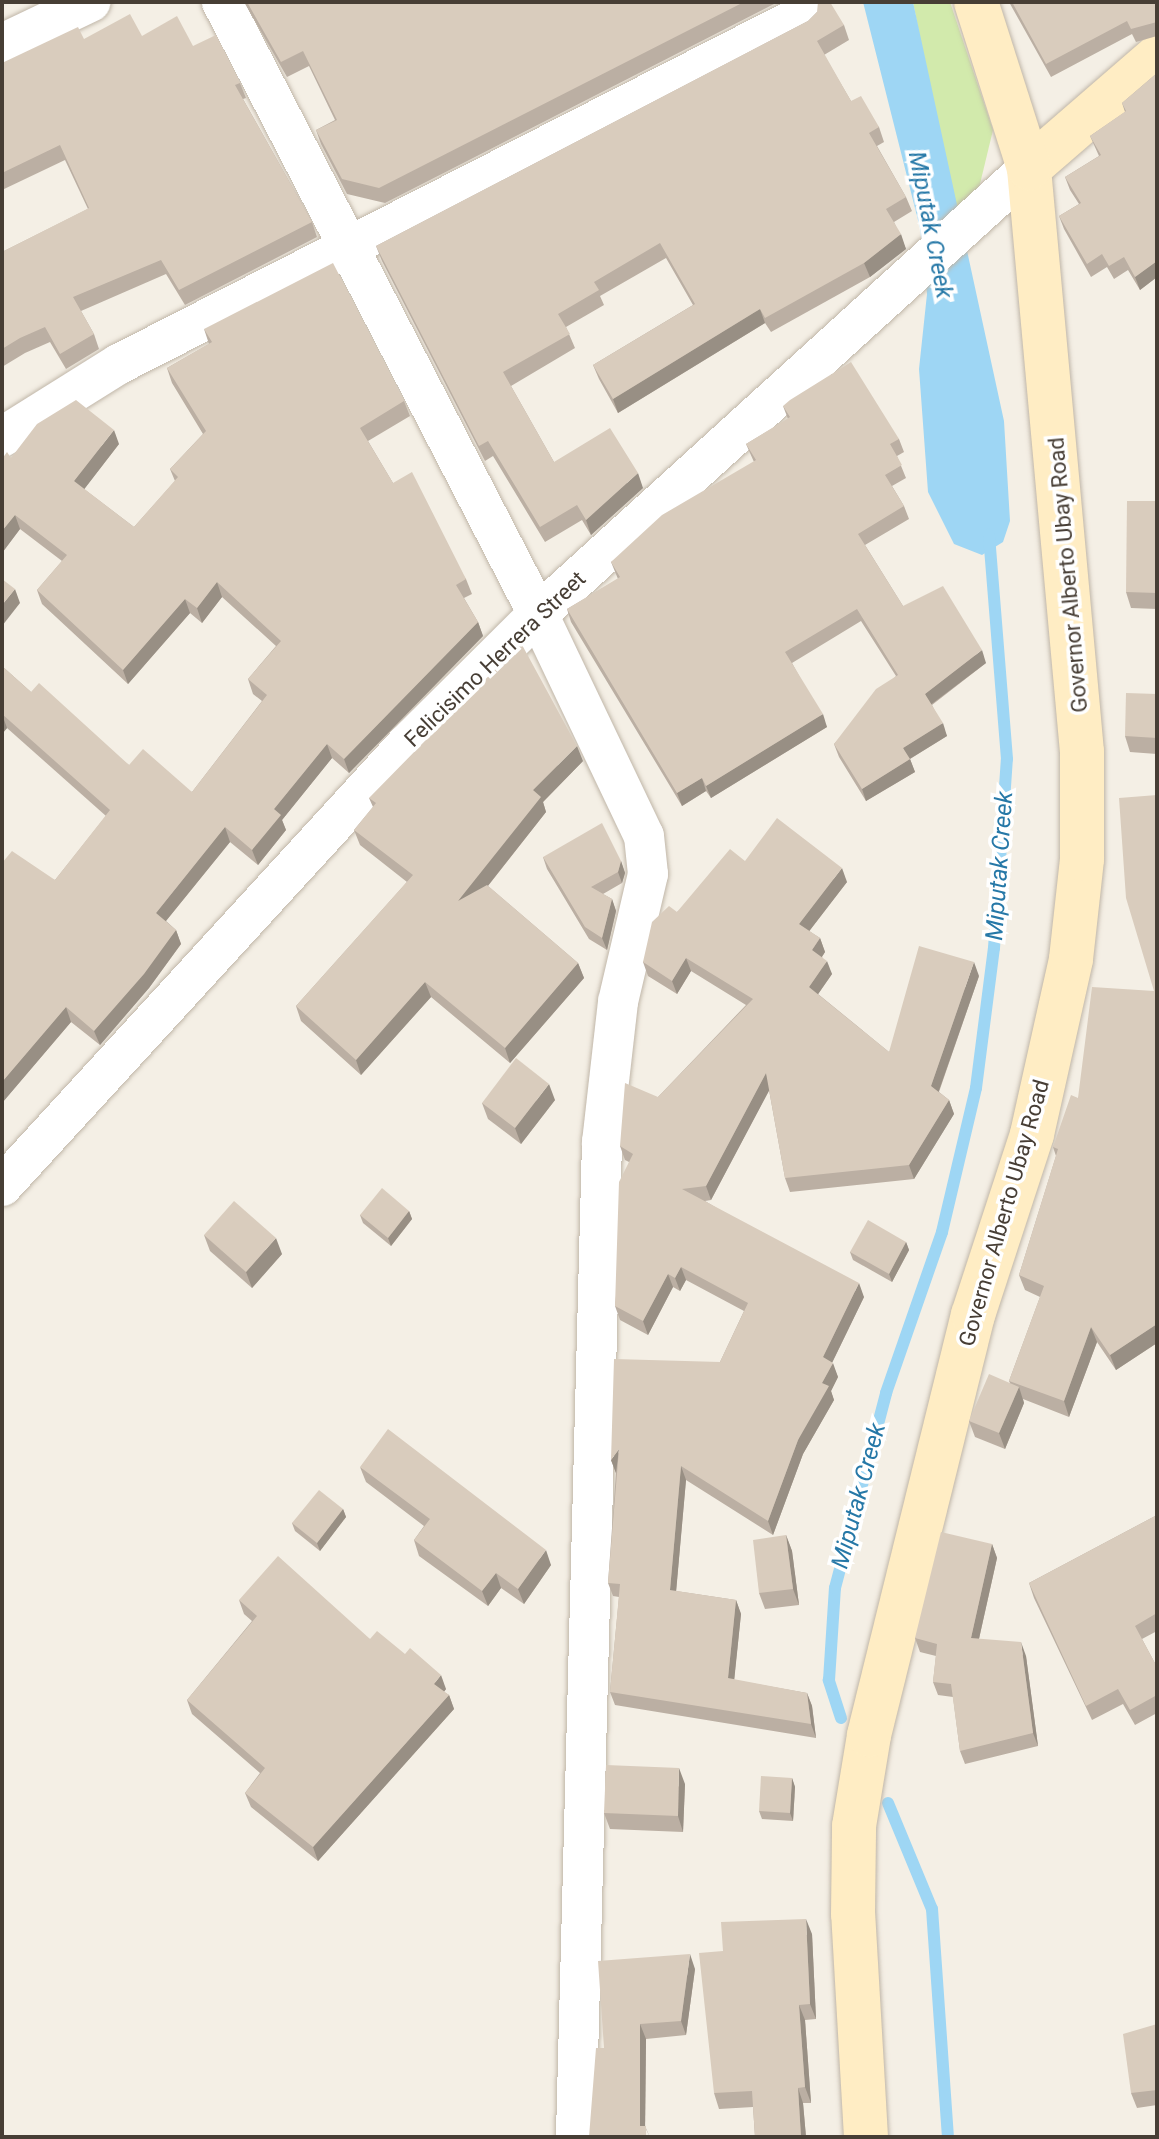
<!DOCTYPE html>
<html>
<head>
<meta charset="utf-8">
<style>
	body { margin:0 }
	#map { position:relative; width:1159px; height:2139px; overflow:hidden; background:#f4efe5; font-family:Roboto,sans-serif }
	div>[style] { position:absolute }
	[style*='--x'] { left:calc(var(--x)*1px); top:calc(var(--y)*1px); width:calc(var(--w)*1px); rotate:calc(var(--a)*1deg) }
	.green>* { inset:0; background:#d2eaac }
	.water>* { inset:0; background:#9ed6f4 }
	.stream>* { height:12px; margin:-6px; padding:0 6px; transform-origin:6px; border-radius:6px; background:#9ed6f4 }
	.roads { filter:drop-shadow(0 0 2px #c0b6a8) drop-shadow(0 0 2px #c0b6a8) }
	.street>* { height:40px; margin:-20px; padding:0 20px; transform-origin:20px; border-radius:20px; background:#fff }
	.secondary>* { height:44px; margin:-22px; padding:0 22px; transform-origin:22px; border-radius:22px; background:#ffedc4 }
	.wall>* { inset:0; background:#bbafa3 }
	.shaded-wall>* { inset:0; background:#988f84 }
	.building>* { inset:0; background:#d9ccbd }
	span { translate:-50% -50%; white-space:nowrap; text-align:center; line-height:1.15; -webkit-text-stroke:7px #fff; paint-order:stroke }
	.street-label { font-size:22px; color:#473e35 }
	.water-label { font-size:24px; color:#2678a7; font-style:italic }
	.frame { position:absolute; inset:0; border:4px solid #473e35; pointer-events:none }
</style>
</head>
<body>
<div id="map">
	<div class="green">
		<div style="clip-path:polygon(913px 2px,950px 2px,993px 130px,979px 188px,954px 211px)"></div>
	</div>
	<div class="water">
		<div style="clip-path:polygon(863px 2px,913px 2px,1004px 421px,1010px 521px,1003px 542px,982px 555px,954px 544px,928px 492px,919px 369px,927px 294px,920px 228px)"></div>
	</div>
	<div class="stream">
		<div style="--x:841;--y:1718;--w:40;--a:-108"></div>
		<div style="--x:829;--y:1680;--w:92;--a:-86.3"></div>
		<div style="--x:835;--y:1588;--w:202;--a:-75.3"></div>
		<div style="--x:886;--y:1393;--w:170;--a:-70.8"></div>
		<div style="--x:942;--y:1232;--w:148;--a:-76.7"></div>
		<div style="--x:976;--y:1088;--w:141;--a:-82.7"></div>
		<div style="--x:994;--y:948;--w:189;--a:-86.1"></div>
		<div style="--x:1007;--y:759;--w:225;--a:-94.6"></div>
		<div style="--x:888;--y:1803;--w:115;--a:67.5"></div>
		<div style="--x:932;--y:1909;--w:229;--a:86"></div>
	</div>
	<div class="roads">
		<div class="street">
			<div style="--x:222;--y:2;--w:689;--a:62.69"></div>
			<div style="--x:538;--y:614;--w:246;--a:64.5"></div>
			<div style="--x:644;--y:836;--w:38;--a:84"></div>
			<div style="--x:648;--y:874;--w:131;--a:103.2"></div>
			<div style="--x:618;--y:1002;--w:141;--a:96.5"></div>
			<div style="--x:602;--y:1142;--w:995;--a:91.5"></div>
			<div style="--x:2;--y:44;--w:98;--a:-25.5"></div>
			<div style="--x:2;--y:437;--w:138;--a:-32"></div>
			<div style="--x:119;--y:364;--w:768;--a:-27.03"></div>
			<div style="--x:2;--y:1186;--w:599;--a:-47.5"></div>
			<div style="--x:407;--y:744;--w:185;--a:-44.8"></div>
			<div style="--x:538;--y:614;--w:663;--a:-42.25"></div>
		</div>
		<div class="secondary">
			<div style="--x:1029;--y:168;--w:169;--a:-40.9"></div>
			<div style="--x:866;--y:2137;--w:223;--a:-93.3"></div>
			<div style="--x:853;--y:1914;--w:88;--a:-89.3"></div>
			<div style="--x:854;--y:1826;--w:92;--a:-80.6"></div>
			<div style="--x:869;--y:1735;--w:433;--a:-76.1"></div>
			<div style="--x:973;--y:1315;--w:190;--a:-71.9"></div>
			<div style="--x:1032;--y:1134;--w:179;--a:-77.4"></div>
			<div style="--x:1071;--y:959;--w:101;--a:-83.7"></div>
			<div style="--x:1082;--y:859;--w:107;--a:-90"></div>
			<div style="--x:1082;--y:752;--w:586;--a:-95.19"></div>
			<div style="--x:1029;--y:168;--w:174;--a:-107.7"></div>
		</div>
	</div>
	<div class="wall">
		<div style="clip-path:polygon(244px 2px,778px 2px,385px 203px,347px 194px,321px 144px,316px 130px,335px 120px,309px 66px,287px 77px)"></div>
		<div style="clip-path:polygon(1009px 2px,1157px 2px,1157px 36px,1136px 42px,1132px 34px,1051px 77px)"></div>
		<div style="clip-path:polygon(817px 12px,844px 25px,849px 40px,824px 55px,851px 101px,879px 127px,884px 142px,877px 146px,906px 197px,912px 211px,894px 222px,906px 249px,870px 277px,771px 332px,765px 323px,618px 413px,599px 379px,593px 365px,693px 305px,666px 258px,600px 296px,604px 305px,566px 327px,575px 348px,511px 386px,554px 462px,643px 488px,591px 535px,582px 520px,545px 542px,493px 456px,485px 461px,382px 261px,376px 246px,808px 21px)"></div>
		<div style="clip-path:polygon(142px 36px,193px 46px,240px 83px,246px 98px,243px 99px,312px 222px,317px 237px,185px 305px,166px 274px,81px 311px,94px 334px,99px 349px,66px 369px,50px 342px,25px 353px,2px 367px,2px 252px,88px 209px,65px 160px,2px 190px,2px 63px,84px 39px)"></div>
		<div style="clip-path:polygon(1157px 73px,1157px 277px,1140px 290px,1128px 270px,1114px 279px,1107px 267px,1091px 277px,1064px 229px,1059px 216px,1079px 204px,1070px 190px,1065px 177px,1099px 156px,1090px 136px,1125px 112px,1122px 103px)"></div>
		<div style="clip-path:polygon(204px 329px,404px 401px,410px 416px,368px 441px,393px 483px,466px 579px,472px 594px,464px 598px,478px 622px,483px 636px,349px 773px,332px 758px,282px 820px,286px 830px,258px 865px,230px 842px,166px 921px,176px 930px,181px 944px,149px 988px,100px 1045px,71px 1022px,2px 1103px,2px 863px,55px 880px,106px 816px,7px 728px,2px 734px,2px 666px,31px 692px,129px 765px,192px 792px,262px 701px,253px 694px,248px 679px,276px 646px,222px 597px,202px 623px,190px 613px,128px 684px,42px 604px,37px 590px,62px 561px,20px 529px,2px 553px,2px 459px,119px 444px,84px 489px,134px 527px,175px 481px,170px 469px,203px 434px,172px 383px,167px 368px,209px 344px)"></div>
		<div style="clip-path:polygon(783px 406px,899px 439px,904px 452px,897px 456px,906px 478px,892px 486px,904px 506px,909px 519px,865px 545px,903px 606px,986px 663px,932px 705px,947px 736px,910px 759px,915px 772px,866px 801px,839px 757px,834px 744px,896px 676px,861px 621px,792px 663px,827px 727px,711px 798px,706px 791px,682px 806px,571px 622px,567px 609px,618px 579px,611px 562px,754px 462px,746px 444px,788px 419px)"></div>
		<div style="clip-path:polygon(1157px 501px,1157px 609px,1131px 608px,1126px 592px)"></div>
		<div style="clip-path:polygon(1157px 694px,1157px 754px,1130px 752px,1125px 736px)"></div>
		<div style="clip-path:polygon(583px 761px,543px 802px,546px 812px,488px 886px,578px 963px,584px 978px,510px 1063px,431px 997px,361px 1075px,301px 1021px,296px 1006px,407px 882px,360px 845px,354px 830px,373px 807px,369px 798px)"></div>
		<div style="clip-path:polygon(1157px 795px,1157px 1343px,1116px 1370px,1097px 1342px,1069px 1417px,1023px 1399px,1024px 1403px,1005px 1449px,975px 1437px,969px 1421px,1010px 1383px,1009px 1381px,1040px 1297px,1025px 1290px,1019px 1275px,1056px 1156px,1053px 1147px,1078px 1098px,1154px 991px)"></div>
		<div style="clip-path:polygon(543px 857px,621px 861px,625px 873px,622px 883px,603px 894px,612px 899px,616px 911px,607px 950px,589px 939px,547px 869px)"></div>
		<div style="clip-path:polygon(745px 861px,847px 882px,809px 931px,820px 938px,825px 952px,822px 957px,832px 974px,818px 994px,889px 1052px,979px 976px,939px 1092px,949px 1100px,954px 1114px,914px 1179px,790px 1192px,785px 1178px,769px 1090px,711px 1200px,705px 1201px,864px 1297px,832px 1363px,838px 1377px,831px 1391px,834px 1400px,803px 1454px,773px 1535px,686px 1480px,676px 1591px,736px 1600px,741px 1614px,734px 1680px,807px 1693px,812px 1706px,816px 1738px,615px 1705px,610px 1692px,619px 1597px,613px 1596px,608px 1583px,616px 1473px,611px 1460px,720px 1362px,744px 1311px,686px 1280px,680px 1291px,673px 1287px,648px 1335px,620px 1320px,615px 1306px,629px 1162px,625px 1160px,620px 1146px,658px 1097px,746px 1005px,691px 971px,677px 994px,648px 976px,643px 962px,677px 912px)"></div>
		<div style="clip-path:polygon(555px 1100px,521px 1144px,488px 1119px,482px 1103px)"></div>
		<div style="clip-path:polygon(409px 1211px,412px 1219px,391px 1246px,363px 1223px,360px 1215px)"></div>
		<div style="clip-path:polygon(204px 1235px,282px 1254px,252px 1288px,210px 1251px)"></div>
		<div style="clip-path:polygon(906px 1242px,909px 1250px,892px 1282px,853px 1260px,850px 1252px)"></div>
		<div style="clip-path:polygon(360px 1467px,551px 1565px,524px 1604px,501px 1588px,488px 1606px,419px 1556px,414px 1540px,424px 1526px,366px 1482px)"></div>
		<div style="clip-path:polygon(343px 1509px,346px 1517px,320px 1551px,295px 1531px,292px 1523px)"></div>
		<div style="clip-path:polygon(1157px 1515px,1157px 1631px,1142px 1639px,1157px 1667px,1157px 1713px,1135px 1725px,1123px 1704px,1092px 1720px,1034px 1598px,1029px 1583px)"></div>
		<div style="clip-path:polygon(786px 1535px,792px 1551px,799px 1605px,765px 1609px,759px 1593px)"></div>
		<div style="clip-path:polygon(992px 1544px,997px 1558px,979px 1639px,1026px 1656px,1038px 1746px,965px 1764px,960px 1751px,953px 1697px,938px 1695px,933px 1682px,936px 1656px,920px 1652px,915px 1638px)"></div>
		<div style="clip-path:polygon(239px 1600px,370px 1639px,446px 1689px,444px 1692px,449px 1695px,454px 1709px,318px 1861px,251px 1807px,245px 1793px,260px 1773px,192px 1714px,187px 1700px,252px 1621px,244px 1614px)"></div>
		<div style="clip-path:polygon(792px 1778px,795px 1787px,793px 1821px,762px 1819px,759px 1811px)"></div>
		<div style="clip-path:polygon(685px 1784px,683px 1832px,610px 1829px,604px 1813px)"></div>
		<div style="clip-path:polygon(812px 1934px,816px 2019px,805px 2020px,811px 2103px,803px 2103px,806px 2137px,755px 2137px,753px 2107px,719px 2109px,714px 2093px,723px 1951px)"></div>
		<div style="clip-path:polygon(695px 1969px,686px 2035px,646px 2039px,645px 2126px,650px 2137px,604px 2048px)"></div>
		<div style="clip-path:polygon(1157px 2024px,1157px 2105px,1137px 2108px,1131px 2093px)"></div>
	</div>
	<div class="shaded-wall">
		<div style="clip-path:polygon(901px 234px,906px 249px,870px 277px,864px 263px)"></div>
		<div style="clip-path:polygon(1157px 261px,1157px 277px,1140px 290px,1135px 277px)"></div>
		<div style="clip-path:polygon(760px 309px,765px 323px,618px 413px,613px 399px)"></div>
		<div style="clip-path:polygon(114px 430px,119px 444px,79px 496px,74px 481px)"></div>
		<div style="clip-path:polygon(638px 473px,643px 488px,591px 535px,586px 520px)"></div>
		<div style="clip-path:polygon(15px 515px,20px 529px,2px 553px,2px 531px)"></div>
		<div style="clip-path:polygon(217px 582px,222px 597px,202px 623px,197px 608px)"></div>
		<div style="clip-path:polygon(15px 589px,20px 603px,2px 626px,2px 605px)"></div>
		<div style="clip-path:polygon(185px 599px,190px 613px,128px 684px,123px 670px)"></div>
		<div style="clip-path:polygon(478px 622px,483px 636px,349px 773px,344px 759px)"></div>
		<div style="clip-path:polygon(982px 650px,986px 663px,929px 706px,925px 694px)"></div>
		<div style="clip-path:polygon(2px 714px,7px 728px,2px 734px)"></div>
		<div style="clip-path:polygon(823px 714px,827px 727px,711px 798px,706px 786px)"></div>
		<div style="clip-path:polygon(943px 723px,947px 736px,908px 760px,903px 748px)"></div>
		<div style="clip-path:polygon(327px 744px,332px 758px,282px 820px,286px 830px,258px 865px,252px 850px,274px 809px)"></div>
		<div style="clip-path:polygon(577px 746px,583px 761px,543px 802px,546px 812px,464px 916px,458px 901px,533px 790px)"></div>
		<div style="clip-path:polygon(910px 759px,915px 772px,866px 801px,862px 789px)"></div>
		<div style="clip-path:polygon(702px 778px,706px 791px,682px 806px,677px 793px)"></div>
		<div style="clip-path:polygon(225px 827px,230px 842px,161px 927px,156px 913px)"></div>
		<div style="clip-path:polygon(621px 861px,625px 873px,622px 883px,618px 872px)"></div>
		<div style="clip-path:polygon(842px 868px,847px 882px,804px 938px,799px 924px)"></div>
		<div style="clip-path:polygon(612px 899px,616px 911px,607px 950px,602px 938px)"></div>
		<div style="clip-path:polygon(176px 930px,181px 944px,149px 988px,100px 1045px,94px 1031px)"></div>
		<div style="clip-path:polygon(820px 938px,825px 952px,817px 964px,812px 950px)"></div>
		<div style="clip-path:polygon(686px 958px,691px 971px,677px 994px,672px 981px)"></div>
		<div style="clip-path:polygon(827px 961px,832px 974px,814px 1000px,809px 987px)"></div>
		<div style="clip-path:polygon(974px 962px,979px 976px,936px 1099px,931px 1086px)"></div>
		<div style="clip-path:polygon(578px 963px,584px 978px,510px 1063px,505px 1048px)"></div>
		<div style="clip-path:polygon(425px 982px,431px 997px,361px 1075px,356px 1060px)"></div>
		<div style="clip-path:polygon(66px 1007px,71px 1022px,2px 1103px,2px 1082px)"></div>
		<div style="clip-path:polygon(766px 1073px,771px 1087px,711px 1200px,706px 1186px)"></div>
		<div style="clip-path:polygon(549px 1084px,555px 1100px,521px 1144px,515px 1128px)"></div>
		<div style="clip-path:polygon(949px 1100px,954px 1114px,914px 1179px,909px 1165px)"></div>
		<div style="clip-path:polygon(409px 1211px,412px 1219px,391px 1246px,388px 1238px)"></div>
		<div style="clip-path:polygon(276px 1238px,282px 1254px,252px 1288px,246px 1272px)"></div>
		<div style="clip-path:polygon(906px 1242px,909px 1250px,892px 1282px,889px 1274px)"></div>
		<div style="clip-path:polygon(681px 1267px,686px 1280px,680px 1291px,675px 1278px)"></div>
		<div style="clip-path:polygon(668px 1274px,673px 1287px,648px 1335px,643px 1321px)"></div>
		<div style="clip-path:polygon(859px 1283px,864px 1297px,828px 1371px,823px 1357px)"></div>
		<div style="clip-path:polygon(1157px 1324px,1157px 1343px,1116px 1370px,1110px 1355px)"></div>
		<div style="clip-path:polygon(1091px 1327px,1097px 1342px,1069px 1417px,1064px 1401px)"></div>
		<div style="clip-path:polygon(833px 1363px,838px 1377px,831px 1391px,834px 1400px,803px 1454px,773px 1535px,768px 1521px,798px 1440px,822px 1383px)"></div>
		<div style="clip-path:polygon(1019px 1387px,1024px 1403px,1005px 1449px,999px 1433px)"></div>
		<div style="clip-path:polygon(619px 1449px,616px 1473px,611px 1460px)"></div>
		<div style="clip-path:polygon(681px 1466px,686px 1480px,675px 1604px,670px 1590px)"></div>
		<div style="clip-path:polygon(343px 1509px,346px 1517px,320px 1551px,317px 1543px)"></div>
		<div style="clip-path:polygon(786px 1535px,792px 1551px,799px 1605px,793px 1589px)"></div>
		<div style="clip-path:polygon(992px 1544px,997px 1558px,976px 1652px,971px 1638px)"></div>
		<div style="clip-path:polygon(546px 1550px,551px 1565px,524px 1604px,518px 1589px)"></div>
		<div style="clip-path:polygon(496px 1573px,501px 1588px,488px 1606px,482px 1591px)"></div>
		<div style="clip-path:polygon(736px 1600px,741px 1614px,733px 1692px,728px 1678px)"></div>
		<div style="clip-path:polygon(1021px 1642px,1026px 1656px,1038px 1746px,1033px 1733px)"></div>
		<div style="clip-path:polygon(441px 1675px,446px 1689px,439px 1698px,434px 1684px)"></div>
		<div style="clip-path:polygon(807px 1693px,812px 1706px,816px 1738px,811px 1724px)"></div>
		<div style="clip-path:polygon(449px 1695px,454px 1709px,318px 1861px,313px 1847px)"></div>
		<div style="clip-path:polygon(679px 1768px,685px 1784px,683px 1832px,678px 1816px)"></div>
		<div style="clip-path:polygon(792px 1778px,795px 1787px,793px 1821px,790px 1813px)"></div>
		<div style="clip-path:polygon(806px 1919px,812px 1934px,816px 2019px,810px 2004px)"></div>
		<div style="clip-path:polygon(690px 1954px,695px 1969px,686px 2035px,681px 2021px)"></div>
		<div style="clip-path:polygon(799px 2005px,805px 2020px,811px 2103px,805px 2087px)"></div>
		<div style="clip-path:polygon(640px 2024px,646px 2039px,645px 2137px,640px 2126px)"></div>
		<div style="clip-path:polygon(798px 2088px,803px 2103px,806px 2137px,801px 2137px)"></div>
	</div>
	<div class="building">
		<div style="clip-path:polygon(247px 2px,744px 2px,379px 188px,342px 179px,316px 130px,337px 120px,303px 51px,281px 62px)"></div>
		<div style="clip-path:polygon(818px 2px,830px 2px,844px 25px,817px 41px,851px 101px,861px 96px,879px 127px,869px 133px,906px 197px,886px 209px,901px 234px,864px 263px,765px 318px,760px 309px,613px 399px,593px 365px,695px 304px,660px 243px,594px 282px,599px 290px,558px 314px,570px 334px,503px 372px,554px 462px,610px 428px,638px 473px,586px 520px,577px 505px,540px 527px,488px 441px,479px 446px,376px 246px,808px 21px,817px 12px)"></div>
		<div style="clip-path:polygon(1012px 2px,1157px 2px,1157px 22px,1131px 29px,1127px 21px,1046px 64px)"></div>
		<div style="clip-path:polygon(130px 14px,142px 36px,177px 16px,193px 46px,216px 35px,240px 83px,235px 85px,312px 222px,179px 290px,161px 260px,73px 297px,94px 334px,60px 354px,45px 327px,20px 338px,2px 349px,2px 252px,89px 208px,60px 145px,2px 173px,2px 63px,78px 27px,84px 39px)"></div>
		<div style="clip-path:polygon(1157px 73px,1157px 261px,1135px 277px,1124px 257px,1109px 266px,1102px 254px,1087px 264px,1059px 216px,1081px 203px,1065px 177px,1101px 155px,1090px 136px,1126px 111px,1122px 103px)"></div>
		<div style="clip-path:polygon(333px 263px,404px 401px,360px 428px,393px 483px,412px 472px,466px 579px,456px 585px,478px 622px,344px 759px,327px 744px,274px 809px,281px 815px,252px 850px,225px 827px,156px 913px,176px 930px,144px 974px,94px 1031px,66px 1007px,2px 1082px,2px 863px,12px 851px,55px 880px,110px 810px,2px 714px,2px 666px,31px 692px,39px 683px,129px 765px,143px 749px,192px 792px,267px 695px,248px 679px,281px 641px,217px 582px,197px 608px,185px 599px,123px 670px,37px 590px,67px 555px,15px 515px,2px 531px,2px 459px,7px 452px,11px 458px,37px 424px,76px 400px,114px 430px,74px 481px,134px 527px,178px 477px,170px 469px,206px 431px,167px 368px,212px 342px,204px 329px)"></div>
		<div style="clip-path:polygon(851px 362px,899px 439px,890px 444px,902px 465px,885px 475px,904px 506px,858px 534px,903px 606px,943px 586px,982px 650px,925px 694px,943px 723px,903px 748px,910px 759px,862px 789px,834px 744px,876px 689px,898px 675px,857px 609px,785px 652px,823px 714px,706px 786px,702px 778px,677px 793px,567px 609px,620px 577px,611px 562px,662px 515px,756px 460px,746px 444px,790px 417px,783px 406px,790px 400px)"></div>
		<div style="clip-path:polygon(1127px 501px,1157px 501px,1157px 593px,1126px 592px)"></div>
		<div style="clip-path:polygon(2px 579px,15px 589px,2px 605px)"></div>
		<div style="clip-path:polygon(521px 643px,577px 746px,533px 790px,541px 797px,458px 901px,487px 885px,578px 963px,505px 1048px,425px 982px,356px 1060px,296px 1006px,413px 875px,354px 830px,376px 803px,369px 798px)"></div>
		<div style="clip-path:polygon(1126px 693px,1157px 694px,1157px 738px,1125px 736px)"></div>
		<div style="clip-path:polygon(1157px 795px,1157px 1324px,1110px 1355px,1091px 1327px,1064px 1401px,1009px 1381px,1044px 1286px,1019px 1275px,1058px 1149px,1053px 1147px,1071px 1095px,1078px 1098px,1092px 987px,1154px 991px,1126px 898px,1119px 798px)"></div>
		<div style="clip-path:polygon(777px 818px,842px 868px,799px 924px,820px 938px,812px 950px,827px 961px,809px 987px,889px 1052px,919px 946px,974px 962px,931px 1086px,949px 1100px,909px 1165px,785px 1178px,766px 1073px,706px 1186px,682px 1189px,859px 1283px,823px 1357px,833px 1363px,822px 1383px,829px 1386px,798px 1440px,768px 1521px,681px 1466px,670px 1590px,736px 1600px,728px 1678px,807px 1693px,811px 1724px,610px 1692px,620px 1584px,608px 1583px,619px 1449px,611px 1460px,614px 1359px,720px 1362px,748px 1303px,681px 1267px,675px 1278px,668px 1274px,643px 1321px,615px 1306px,619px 1182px,633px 1154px,620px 1146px,625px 1083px,658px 1097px,753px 999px,686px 958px,672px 981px,643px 962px,652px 922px,669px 906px,677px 912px,730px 849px,745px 861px)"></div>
		<div style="clip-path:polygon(602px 823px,621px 861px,618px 872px,591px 887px,612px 899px,602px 938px,585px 927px,543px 857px)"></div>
		<div style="clip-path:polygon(516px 1058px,549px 1084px,515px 1128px,482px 1103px)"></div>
		<div style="clip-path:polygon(382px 1188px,409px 1211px,388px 1238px,360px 1215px)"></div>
		<div style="clip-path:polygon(234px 1201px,276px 1238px,246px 1272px,204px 1235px)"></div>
		<div style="clip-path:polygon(868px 1220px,906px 1242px,889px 1274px,850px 1252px)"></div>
		<div style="clip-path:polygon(989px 1374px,1019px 1387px,999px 1433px,969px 1421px)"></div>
		<div style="clip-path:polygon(388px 1429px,546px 1550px,518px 1589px,496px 1573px,482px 1591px,414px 1540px,430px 1519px,360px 1467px)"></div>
		<div style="clip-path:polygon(319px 1490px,343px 1509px,317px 1543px,292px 1523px)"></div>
		<div style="clip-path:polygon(1157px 1515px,1157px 1613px,1135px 1626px,1157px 1667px,1157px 1695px,1130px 1710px,1118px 1689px,1086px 1706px,1029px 1583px)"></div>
		<div style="clip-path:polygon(941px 1532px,992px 1544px,971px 1638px,1021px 1642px,1033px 1733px,960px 1751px,951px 1684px,933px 1682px,937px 1644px,915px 1638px)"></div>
		<div style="clip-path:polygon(786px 1535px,793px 1589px,759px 1593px,753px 1540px)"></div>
		<div style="clip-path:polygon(278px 1556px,370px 1639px,377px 1631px,405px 1654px,410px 1648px,441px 1675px,434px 1684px,449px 1695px,313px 1847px,245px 1793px,265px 1768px,187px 1700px,257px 1616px,239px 1600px)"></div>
		<div style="clip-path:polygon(606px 1765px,679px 1768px,678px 1816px,604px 1813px)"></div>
		<div style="clip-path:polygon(761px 1776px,792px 1778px,790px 1813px,759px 1811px)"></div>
		<div style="clip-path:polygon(806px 1919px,810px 2004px,799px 2005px,805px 2087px,798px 2088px,801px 2137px,755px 2137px,752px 2091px,714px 2093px,699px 1953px,723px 1951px,721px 1922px)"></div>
		<div style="clip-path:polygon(690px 1954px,681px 2021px,640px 2024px,640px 2126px,646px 2126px,646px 2137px,589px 2137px,596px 2048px,604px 2048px,598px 1961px)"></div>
		<div style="clip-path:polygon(1157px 2024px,1157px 2090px,1131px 2093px,1123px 2034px)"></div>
	</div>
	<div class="street-label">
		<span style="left:1068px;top:575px;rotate:-95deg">Governor Alberto Ubay Road</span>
		<span style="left:495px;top:659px;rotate:-44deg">Felicisimo Herrera Street</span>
		<span style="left:1004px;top:1213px;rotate:-74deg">Governor Alberto Ubay Road</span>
	</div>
	<div class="water-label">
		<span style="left:930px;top:225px;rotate:79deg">Miputak Creek</span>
		<span style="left:1000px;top:866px;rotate:-86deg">Miputak Creek</span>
		<span style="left:859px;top:1496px;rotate:-75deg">Miputak Creek</span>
	</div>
	<div class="frame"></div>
</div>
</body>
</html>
